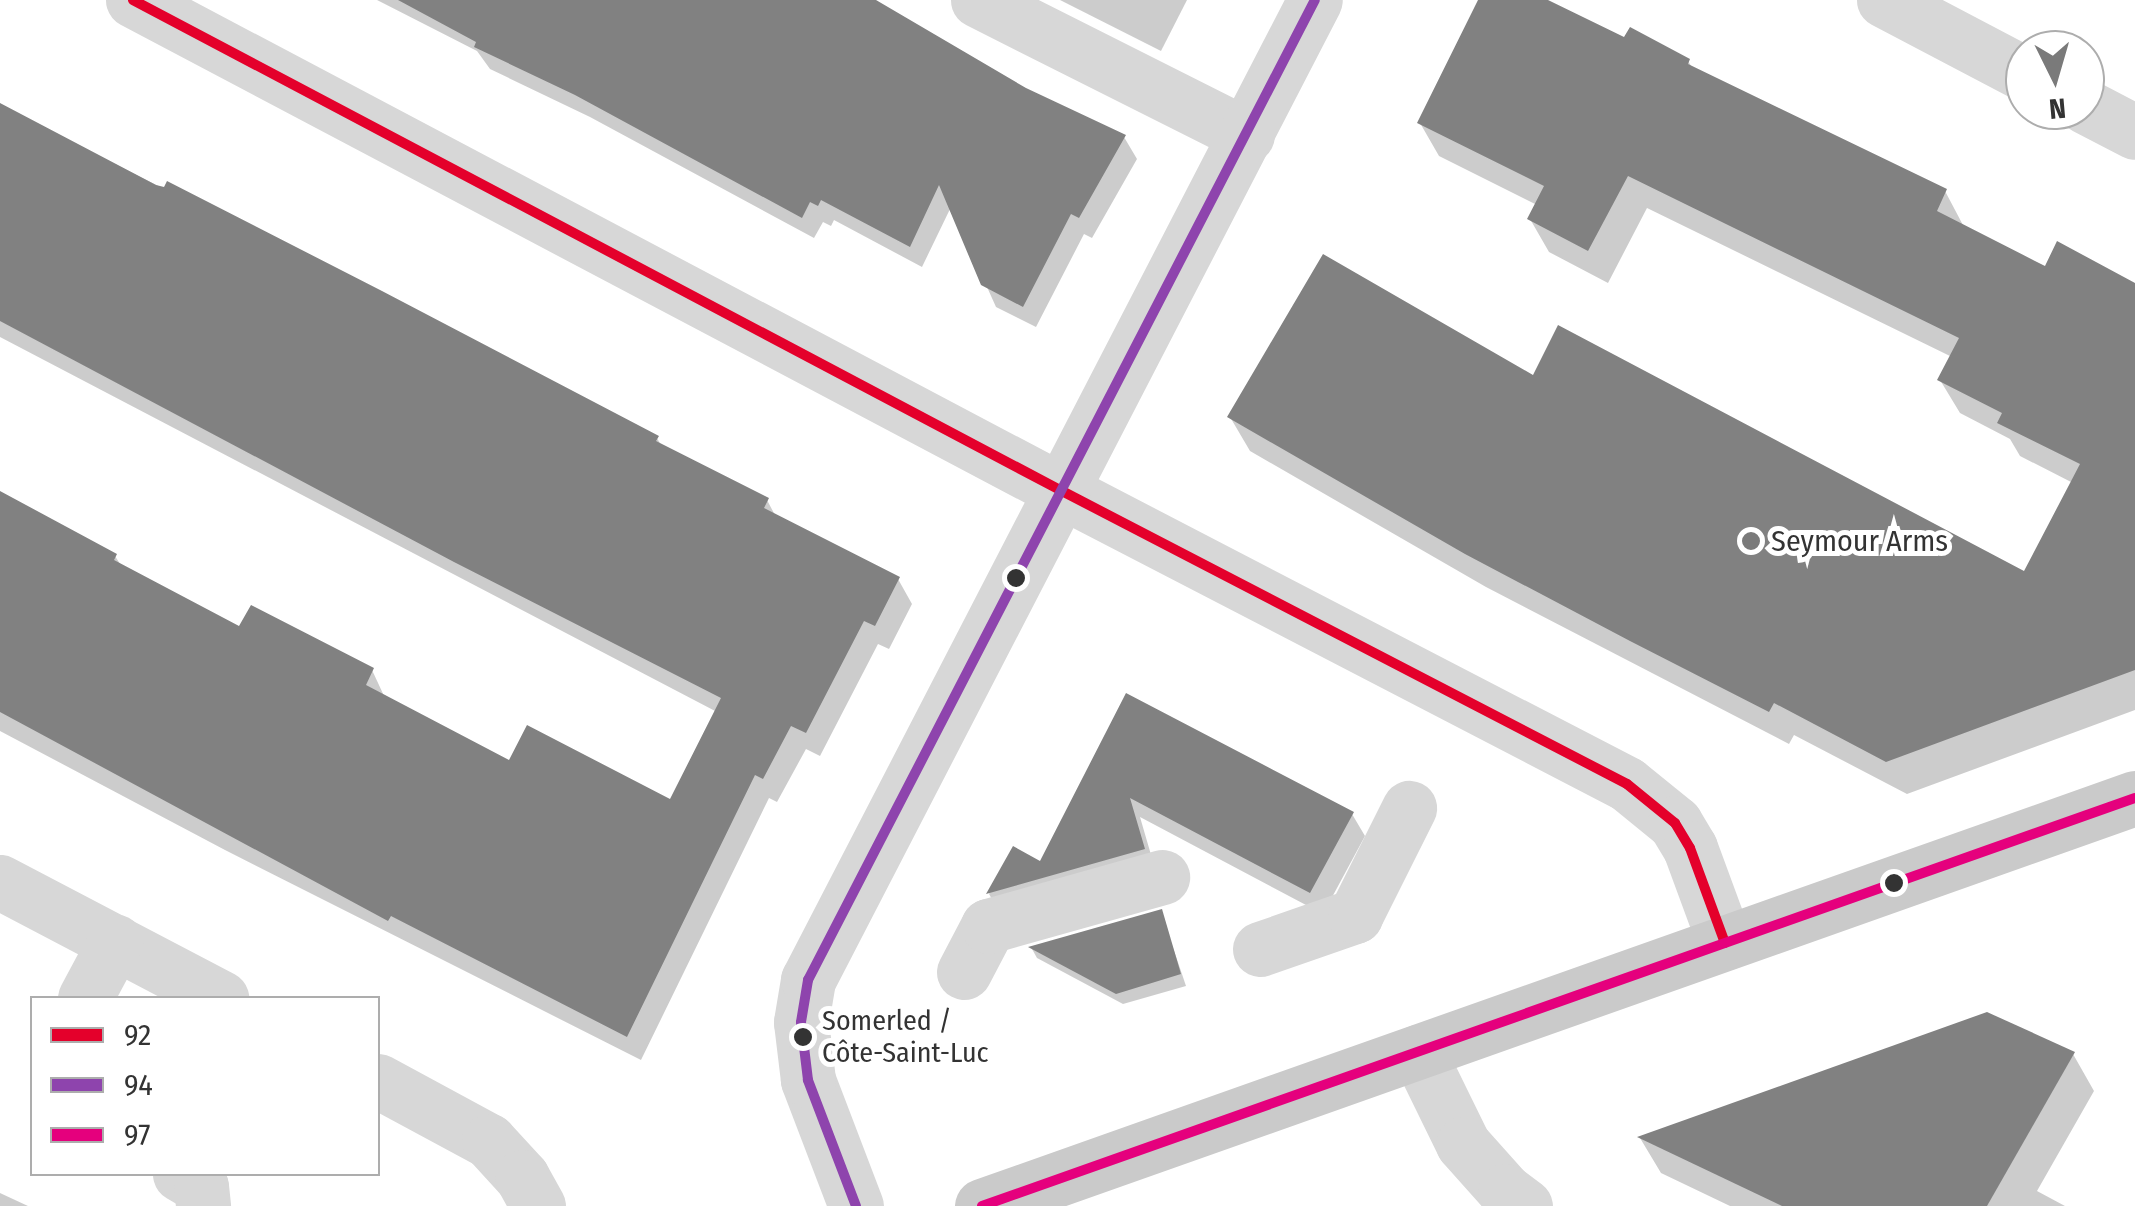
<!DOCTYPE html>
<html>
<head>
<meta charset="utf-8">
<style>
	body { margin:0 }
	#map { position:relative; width:2135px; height:1206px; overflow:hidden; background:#fff; font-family:"Fira Sans Condensed",sans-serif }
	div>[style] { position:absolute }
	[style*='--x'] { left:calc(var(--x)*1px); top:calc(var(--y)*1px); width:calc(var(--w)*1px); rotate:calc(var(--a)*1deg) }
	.shadow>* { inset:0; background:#0003 }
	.building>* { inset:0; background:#818181 }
	.minor>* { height:55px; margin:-27.5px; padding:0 27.5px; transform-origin:27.5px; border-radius:27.5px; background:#d7d7d7 }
	.major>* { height:55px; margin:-27.5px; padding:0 27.5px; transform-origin:27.5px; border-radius:27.5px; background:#cacaca }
	.bus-1>* { height:10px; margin:-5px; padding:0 5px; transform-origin:5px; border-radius:5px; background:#e4002b }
	.bus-2>* { height:10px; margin:-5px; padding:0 5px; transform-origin:5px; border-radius:5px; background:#8e44ad }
	.bus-3>* { height:10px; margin:-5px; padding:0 5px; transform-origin:5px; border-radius:5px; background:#e5007d }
	.dots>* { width:28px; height:28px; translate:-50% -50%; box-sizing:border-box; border:5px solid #fff; border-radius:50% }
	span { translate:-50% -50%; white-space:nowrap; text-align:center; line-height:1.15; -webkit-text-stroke:10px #fff; paint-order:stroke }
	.bus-label { font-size:28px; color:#333 }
	.left { translate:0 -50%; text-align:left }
	.poi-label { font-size:30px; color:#333 }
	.legend { position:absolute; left:30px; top:996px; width:350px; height:180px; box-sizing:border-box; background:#fff; border:2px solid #adadad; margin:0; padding:12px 18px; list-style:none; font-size:30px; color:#333 }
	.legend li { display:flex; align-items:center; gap:20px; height:50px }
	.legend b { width:50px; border:2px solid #adadad }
	.north { position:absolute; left:2005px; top:30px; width:100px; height:100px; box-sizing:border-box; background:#fff; border:2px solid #adadad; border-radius:50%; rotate:175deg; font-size:28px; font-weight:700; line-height:40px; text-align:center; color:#333 }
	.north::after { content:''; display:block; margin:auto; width:35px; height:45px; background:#7a7a7a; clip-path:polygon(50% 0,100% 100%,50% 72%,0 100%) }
</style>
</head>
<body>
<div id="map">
	<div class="shadow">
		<div style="clip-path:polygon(377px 0,851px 0,1072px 115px,1124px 137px,1137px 159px,1092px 238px,1084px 234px,1036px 327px,996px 307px,951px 207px,922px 267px,834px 220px,831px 226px,823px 222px,814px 238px,590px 117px,490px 69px,477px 51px)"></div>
		<div style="clip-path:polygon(1060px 0,1187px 0,1161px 51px)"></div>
		<div style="clip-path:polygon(1481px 0,1543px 0,1625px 41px,1688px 61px,1693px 69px,1945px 191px,1964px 227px,2046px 269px,2135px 295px,2135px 710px,1907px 794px,1794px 735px,1789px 744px,1486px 587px,1250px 451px,1230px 417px,1534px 379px,2025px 574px,2073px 483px,2020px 456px,2010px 439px,1960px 413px,1940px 380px,1952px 357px,1647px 208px,1608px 283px,1549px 252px,1530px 219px,1537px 205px,1439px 156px,1420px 123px)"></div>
		<div style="clip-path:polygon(0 106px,657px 438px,662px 447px,767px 500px,776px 517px,898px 579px,912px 604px,889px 649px,878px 644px,820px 756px,806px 749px,777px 802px,769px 798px,641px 1060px,225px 850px,0 731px,0 492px,115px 556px,122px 567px,240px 630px,372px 670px,385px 698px,510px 763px,672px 802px,717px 712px,0 337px)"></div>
		<div style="clip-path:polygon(1127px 697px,1352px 814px,1365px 836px,1323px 914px,1140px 817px,1156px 872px,1001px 915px,989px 894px,1014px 850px,1041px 864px)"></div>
		<div style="clip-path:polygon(1161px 912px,1186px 986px,1123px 1004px,1037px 958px,1032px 949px)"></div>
		<div style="clip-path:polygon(2073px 1054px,2094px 1091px,2037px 1191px,2065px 1206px,1730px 1206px,1661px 1173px,1640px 1138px)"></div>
		<div style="clip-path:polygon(0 1193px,28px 1206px,0 1206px)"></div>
	</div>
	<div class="building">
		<div style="clip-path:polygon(398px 0,876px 0,1026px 88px,1126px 135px,1079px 218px,1071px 214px,1023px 307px,981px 285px,939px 185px,910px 247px,821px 200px,818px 206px,810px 202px,802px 218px,575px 95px,474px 47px,476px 42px)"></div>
		<div style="clip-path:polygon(1478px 0,1548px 0,1624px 37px,1630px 27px,1690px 59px,1688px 64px,1947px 189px,1937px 211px,2045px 266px,2057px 241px,2135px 283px,2135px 670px,1886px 762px,1774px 703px,1769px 712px,1630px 641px,1465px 554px,1227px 417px,1323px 254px,1533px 375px,1558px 325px,2024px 571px,2080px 464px,1997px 423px,2002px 413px,1937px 380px,1959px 338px,1628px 176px,1588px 251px,1527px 219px,1544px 186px,1417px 123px)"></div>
		<div style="clip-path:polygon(0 103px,156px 185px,164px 187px,167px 181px,382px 291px,659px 436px,656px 441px,769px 498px,764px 508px,900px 577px,875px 626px,864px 621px,806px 733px,791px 726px,763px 779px,755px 775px,627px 1037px,391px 916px,388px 921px,0 712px,0 491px,117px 554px,114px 560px,239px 626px,251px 605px,374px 668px,366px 685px,509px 760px,527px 725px,670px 799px,721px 698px,454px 562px,0 321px)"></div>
		<div style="clip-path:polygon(1126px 693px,1354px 812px,1310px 893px,1130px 798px,1145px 849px,986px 894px,1013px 846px,1040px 861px)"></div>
		<div style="clip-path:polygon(1162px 909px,1181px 974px,1116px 994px,1028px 947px)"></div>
		<div style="clip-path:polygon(1987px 1012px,2075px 1052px,1987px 1206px,1782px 1206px,1637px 1137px)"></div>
	</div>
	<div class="minor">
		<div style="--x:133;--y:0;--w:1051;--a:27.86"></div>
		<div style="--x:1062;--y:491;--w:636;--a:27.41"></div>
		<div style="--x:1627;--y:784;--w:62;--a:39.1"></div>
		<div style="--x:1675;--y:823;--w:29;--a:59"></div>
		<div style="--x:1690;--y:848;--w:101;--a:69.8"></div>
		<div style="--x:978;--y:0;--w:301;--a:26.7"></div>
		<div style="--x:1884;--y:0;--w:159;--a:27.7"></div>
		<div style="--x:2085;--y:106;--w:56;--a:27.5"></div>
		<div style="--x:0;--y:882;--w:250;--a:27.7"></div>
		<div style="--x:1260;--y:949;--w:101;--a:-19.2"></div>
		<div style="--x:1355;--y:916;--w:121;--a:-63.4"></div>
		<div style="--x:964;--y:972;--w:52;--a:-62.4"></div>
		<div style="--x:988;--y:926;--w:181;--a:-15.7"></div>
		<div style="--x:85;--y:998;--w:64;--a:-61.8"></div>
		<div style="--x:1418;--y:1052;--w:102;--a:63.9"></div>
		<div style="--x:1463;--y:1144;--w:63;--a:48.2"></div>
		<div style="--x:1505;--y:1191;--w:25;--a:37"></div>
		<div style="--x:378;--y:1081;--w:126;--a:28.4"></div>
		<div style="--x:489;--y:1141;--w:49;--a:47.5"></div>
		<div style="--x:522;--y:1177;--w:33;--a:61"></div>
		<div style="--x:180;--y:1174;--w:24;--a:30"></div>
		<div style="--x:201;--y:1186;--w:20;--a:84"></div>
		<div style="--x:856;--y:1206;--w:135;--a:-110.9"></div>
		<div style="--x:808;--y:1080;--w:58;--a:-96.9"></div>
		<div style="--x:801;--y:1022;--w:43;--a:-80.5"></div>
		<div style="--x:808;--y:980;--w:1103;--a:-62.65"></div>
	</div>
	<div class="major">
		<div style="--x:982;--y:1206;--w:1223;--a:-19.49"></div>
	</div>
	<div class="bus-1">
		<div style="--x:133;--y:0;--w:1051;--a:27.86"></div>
		<div style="--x:1062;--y:491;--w:636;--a:27.41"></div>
		<div style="--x:1627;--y:784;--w:62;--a:39.1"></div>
		<div style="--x:1675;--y:823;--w:29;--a:59"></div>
		<div style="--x:1690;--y:848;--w:101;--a:69.8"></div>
	</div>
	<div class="bus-2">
		<div style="--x:856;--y:1206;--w:135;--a:-110.9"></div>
		<div style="--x:808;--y:1080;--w:58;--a:-96.9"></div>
		<div style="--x:801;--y:1022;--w:43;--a:-80.5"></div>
		<div style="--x:808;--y:980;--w:1103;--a:-62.65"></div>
	</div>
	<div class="bus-3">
		<div style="--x:982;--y:1206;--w:1223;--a:-19.49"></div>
	</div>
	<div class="dots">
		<div style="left:1751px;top:541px;background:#7a7a7a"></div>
		<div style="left:1016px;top:578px;background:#333"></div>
		<div style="left:1894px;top:883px;background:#333"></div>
		<div style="left:803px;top:1037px;background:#333"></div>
	</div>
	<div class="bus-label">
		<span class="left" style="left:822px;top:1037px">Somerled /<br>Côte-Saint-Luc</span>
	</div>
	<div class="poi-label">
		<span class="left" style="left:1771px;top:541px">Seymour Arms</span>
	</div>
	<ul class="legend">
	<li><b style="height:12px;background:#e4002b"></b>92</li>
	<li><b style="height:12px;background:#8e44ad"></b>94</li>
	<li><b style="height:12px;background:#e5007d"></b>97</li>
	</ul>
	<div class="north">N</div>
</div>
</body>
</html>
